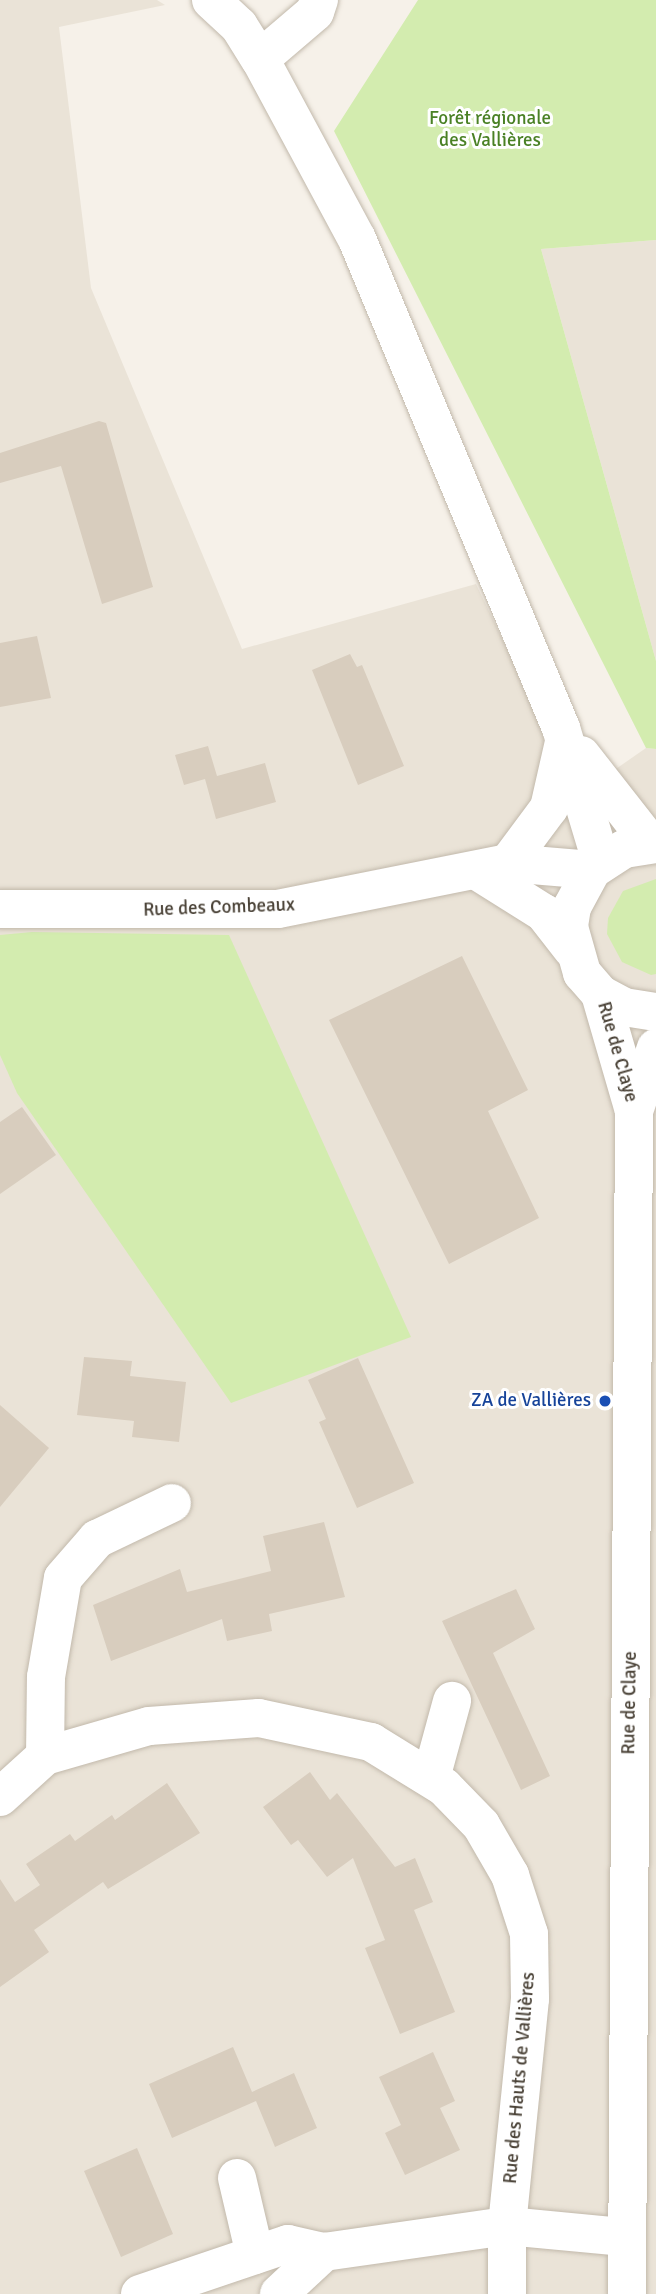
<!DOCTYPE html>
<html>
<head>
<meta charset="utf-8">
<style>
	body { margin:0 }
	#map { position:relative; width:656px; height:2294px; overflow:hidden; background:#f6f1e9; font-family:Signika,sans-serif }
	div>[style] { position:absolute }
	[style*='--x'] { left:calc(var(--x)*1px); top:calc(var(--y)*1px); width:calc(var(--w)*1px); rotate:calc(var(--a)*1deg) }
	.residential>* { inset:0; background:#eae3d7 }
	.green>* { inset:0; background:#d3ecaf }
	.building>* { inset:0; background:#d8cdbe }
	.roads { filter:drop-shadow(0 0 2px #c2b9ab) drop-shadow(0 0 2px #c2b9ab) }
	.minor>* { height:38px; margin:-19px; padding:0 19px; transform-origin:19px; border-radius:19px; background:#fff }
	.dots>* { width:19px; height:19px; translate:-50% -50%; box-sizing:border-box; border:4px solid #fff; border-radius:50% }
	span { translate:-50% -50%; white-space:nowrap; text-align:center; line-height:1.15; -webkit-text-stroke:6px #fff; paint-order:stroke }
	.park-label { font-size:19px; color:#4a8125 }
	.street-label { font-size:19px; color:#4a4237 }
	.transit-label { font-size:19px; color:#164399 }
	.right { translate:-100% -50%; text-align:right }
</style>
</head>
<body>
<div id="map">
	<div class="residential">
		<div style="clip-path:polygon(0 0,157px 0,165px 5px,59px 27px,91px 288px,242px 649px,476px 584px,577px 796px,646px 748px,656px 749px,656px 2294px,0 2294px)"></div>
		<div style="clip-path:polygon(656px 240px,656px 661px,541px 249px)"></div>
	</div>
	<div class="green">
		<div style="clip-path:polygon(418px 0,656px 0,656px 240px,541px 249px,656px 661px,656px 749px,646px 748px,334px 131px)"></div>
		<div style="clip-path:polygon(656px 879px,656px 974px,651px 975px,622px 962px,607px 934px,608px 918px,623px 891px)"></div>
		<div style="clip-path:polygon(32px 932px,229px 935px,411px 1337px,231px 1403px,17px 1093px,0 1055px,0 935px)"></div>
	</div>
	<div class="building">
		<div style="clip-path:polygon(99px 421px,106px 423px,153px 587px,102px 604px,61px 466px,0 483px,0 453px)"></div>
		<div style="clip-path:polygon(37px 636px,51px 698px,0 707px,0 643px)"></div>
		<div style="clip-path:polygon(350px 654px,357px 667px,362px 665px,404px 766px,358px 785px,312px 670px)"></div>
		<div style="clip-path:polygon(208px 746px,217px 776px,265px 763px,276px 802px,216px 819px,205px 779px,184px 785px,175px 755px)"></div>
		<div style="clip-path:polygon(462px 956px,528px 1090px,488px 1111px,539px 1218px,449px 1264px,329px 1020px)"></div>
		<div style="clip-path:polygon(22px 1107px,56px 1155px,0 1194px,0 1122px)"></div>
		<div style="clip-path:polygon(84px 1357px,132px 1361px,130px 1376px,186px 1382px,179px 1442px,132px 1437px,134px 1421px,77px 1415px)"></div>
		<div style="clip-path:polygon(358px 1358px,414px 1483px,357px 1508px,319px 1422px,326px 1419px,308px 1380px)"></div>
		<div style="clip-path:polygon(0 1405px,49px 1448px,0 1507px)"></div>
		<div style="clip-path:polygon(324px 1522px,345px 1597px,269px 1614px,272px 1631px,227px 1641px,222px 1619px,111px 1661px,93px 1605px,180px 1569px,187px 1592px,271px 1571px,263px 1536px)"></div>
		<div style="clip-path:polygon(516px 1589px,535px 1629px,493px 1653px,550px 1776px,521px 1790px,442px 1621px)"></div>
		<div style="clip-path:polygon(310px 1772px,330px 1800px,337px 1793px,395px 1867px,415px 1858px,433px 1902px,414px 1910px,455px 2012px,400px 2034px,365px 1948px,385px 1940px,353px 1858px,327px 1877px,298px 1840px,291px 1845px,263px 1807px)"></div>
		<div style="clip-path:polygon(167px 1783px,200px 1833px,108px 1889px,103px 1882px,34px 1930px,49px 1952px,0 1987px,0 1879px,15px 1902px,40px 1885px,26px 1864px,70px 1834px,75px 1841px,112px 1815px,115px 1820px)"></div>
		<div style="clip-path:polygon(233px 2047px,252px 2092px,294px 2073px,317px 2128px,275px 2147px,256px 2101px,172px 2138px,149px 2084px)"></div>
		<div style="clip-path:polygon(433px 2052px,455px 2101px,440px 2108px,460px 2150px,405px 2175px,385px 2133px,401px 2125px,379px 2077px)"></div>
		<div style="clip-path:polygon(137px 2148px,173px 2234px,121px 2257px,84px 2171px)"></div>
	</div>
	<div class="roads">
		<div class="minor">
			<div style="--x:211;--y:0;--w:38;--a:43"></div>
			<div style="--x:239;--y:26;--w:39;--a:58"></div>
			<div style="--x:260;--y:59;--w:204;--a:61.7"></div>
			<div style="--x:357;--y:239;--w:530;--a:67.36"></div>
			<div style="--x:561;--y:728;--w:139;--a:73.3"></div>
			<div style="--x:260;--y:59;--w:72;--a:-40.5"></div>
			<div style="--x:315;--y:12;--w:13;--a:-72"></div>
			<div style="--x:581;--y:755;--w:112;--a:51.9"></div>
			<div style="--x:656;--y:844;--w:32;--a:171"></div>
			<div style="--x:624;--y:849;--w:38;--a:147"></div>
			<div style="--x:592;--y:870;--w:42;--a:118.4"></div>
			<div style="--x:572;--y:907;--w:20;--a:99"></div>
			<div style="--x:569;--y:927;--w:48;--a:74.2"></div>
			<div style="--x:582;--y:973;--w:28;--a:49"></div>
			<div style="--x:600;--y:994;--w:27;--a:28"></div>
			<div style="--x:624;--y:1007;--w:32;--a:9"></div>
			<div style="--x:508;--y:863;--w:69;--a:-53.3"></div>
			<div style="--x:549;--y:808;--w:68;--a:-77.2"></div>
			<div style="--x:477;--y:871;--w:79;--a:32.1"></div>
			<div style="--x:544;--y:913;--w:46;--a:52.1"></div>
			<div style="--x:0;--y:909;--w:278;--a:0"></div>
			<div style="--x:278;--y:909;--w:235;--a:-11.3"></div>
			<div style="--x:508;--y:863;--w:84;--a:4.8"></div>
			<div style="--x:600;--y:994;--w:122;--a:73.8"></div>
			<div style="--x:634;--y:1111;--w:1183;--a:90.34"></div>
			<div style="--x:634;--y:1111;--w:67;--a:-70.8"></div>
			<div style="--x:45;--y:1756;--w:108;--a:-16.1"></div>
			<div style="--x:149;--y:1726;--w:110;--a:-4.2"></div>
			<div style="--x:259;--y:1718;--w:115;--a:12.1"></div>
			<div style="--x:371;--y:1742;--w:86;--a:31.7"></div>
			<div style="--x:444;--y:1787;--w:53;--a:45.8"></div>
			<div style="--x:481;--y:1825;--w:58;--a:59.9"></div>
			<div style="--x:510;--y:1875;--w:62;--a:72.1"></div>
			<div style="--x:529;--y:1934;--w:65;--a:89.1"></div>
			<div style="--x:530;--y:1999;--w:228;--a:95.8"></div>
			<div style="--x:507;--y:2226;--w:68;--a:90"></div>
			<div style="--x:431;--y:1778;--w:80;--a:-74.7"></div>
			<div style="--x:0;--y:1797;--w:61;--a:-42.3"></div>
			<div style="--x:45;--y:1756;--w:79;--a:-89.3"></div>
			<div style="--x:46;--y:1677;--w:100;--a:-80.3"></div>
			<div style="--x:63;--y:1578;--w:52;--a:-48.9"></div>
			<div style="--x:97;--y:1539;--w:83;--a:-25.6"></div>
			<div style="--x:237;--y:2178;--w:79;--a:76.8"></div>
			<div style="--x:140;--y:2294;--w:156;--a:-18.7"></div>
			<div style="--x:288;--y:2244;--w:37;--a:13"></div>
			<div style="--x:324;--y:2252;--w:185;--a:-8.1"></div>
			<div style="--x:507;--y:2226;--w:118;--a:5.4"></div>
			<div style="--x:279;--y:2294;--w:62;--a:-43"></div>
		</div>
	</div>
	<div class="dots">
		<div style="left:605px;top:1401px;background:#1a4fb4"></div>
	</div>
	<div class="park-label">
		<span style="left:490px;top:130px">Forêt régionale<br>des Vallières</span>
	</div>
	<div class="street-label">
		<span style="left:219px;top:908px;rotate:-2deg">Rue des Combeaux</span>
		<span style="left:617px;top:1052px;rotate:74deg">Rue de Claye</span>
		<span style="left:630px;top:1703px;rotate:-89deg">Rue de Claye</span>
		<span style="left:520px;top:2078px;rotate:-85deg">Rue des Hauts de Vallières</span>
	</div>
	<div class="transit-label">
		<span class="right" style="left:591px;top:1401px">ZA de Vallières</span>
	</div>
</div>
</body>
</html>
